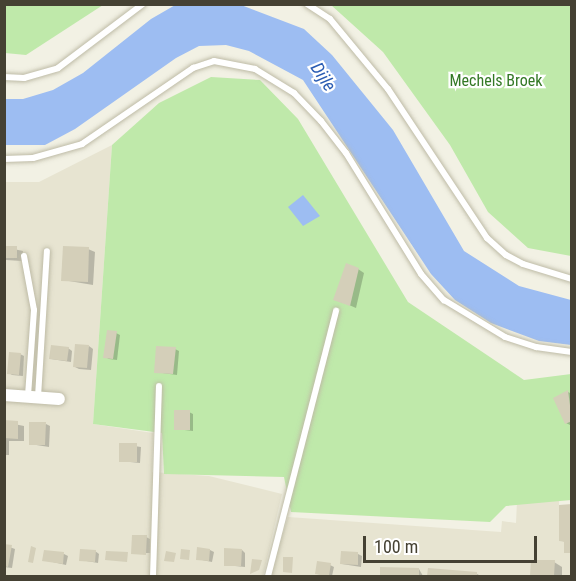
<!DOCTYPE html>
<html>
<head>
<meta charset="utf-8">
<style>
	body { margin:0 }
	#map { position:relative; width:576px; height:581px; overflow:hidden; background:#f2f1e4; font-family:"Roboto Condensed",sans-serif }
	div>[style] { position:absolute }
	[style*='--x'] { left:calc(var(--x)*1px); top:calc(var(--y)*1px); width:calc(var(--w)*1px); rotate:calc(var(--a)*1deg) }
	.residential>* { inset:0; background:#e7e4d1 }
	.green>* { inset:0; background:#bfe9aa }
	.water>* { inset:0; background:#9dbdf2 }
	.shadow>* { inset:0; background:#0003 }
	.building>* { inset:0; background:#d4cfb9 }
	.roads { filter:drop-shadow(0 0 2px #bebba6) drop-shadow(0 0 2px #bebba6) }
	.lane>* { height:6px; margin:-3px; padding:0 3px; transform-origin:3px; border-radius:3px; background:#fff }
	.street>* { height:12px; margin:-6px; padding:0 6px; transform-origin:6px; border-radius:6px; background:#fff }
	span { translate:-50% -50%; white-space:nowrap; text-align:center; line-height:1.15; -webkit-text-stroke:4.5px #fff; paint-order:stroke }
	.park-label { font-size:16px; color:#337825 }
	.water-label { font-size:18px; color:#2a5cb3; font-style:italic }
	.frame { position:absolute; inset:0; border:6px solid #454133; pointer-events:none }
	.scale { position:absolute; left:363px; top:536px; width:174px; height:27px; box-sizing:border-box; border:3px solid #454133; border-top:0; padding-left:8px; font-size:18px; line-height:21px; white-space:nowrap; color:#454133; -webkit-text-stroke:4px #fff; paint-order:stroke }
</style>
</head>
<body>
<div id="map">
	<div class="residential">
		<div style="clip-path:polygon(112px 145px,93px 424px,153px 433px,152px 472px,209px 476px,282px 494px,263px 576px,5px 576px,4px 182px,39px 182px)"></div>
		<div style="clip-path:polygon(559px 497px,559px 541px,564px 542px,571px 553px,571px 576px,270px 576px,288px 517px,501px 532px,502px 521px,516px 523px,517px 501px)"></div>
	</div>
	<div class="green">
		<div style="clip-path:polygon(4px 5px,5px 4px,103px 5px,26px 55px,5px 53px)"></div>
		<div style="clip-path:polygon(331px 5px,571px 5px,571px 256px,528px 248px,488px 212px,450px 145px,383px 52px)"></div>
		<div style="clip-path:polygon(211px 77px,260px 80px,298px 119px,408px 302px,524px 380px,571px 374px,571px 500px,506px 506px,490px 522px,291px 512px,284px 477px,164px 474px,162px 433px,93px 424px,112px 145px,159px 103px)"></div>
	</div>
	<div class="water">
		<div style="clip-path:polygon(177px 4px,241px 5px,304px 29px,332px 55px,393px 130px,464px 251px,519px 286px,571px 300px,571px 345px,539px 341px,491px 323px,455px 300px,431px 274px,303px 80px,249px 51px,226px 45px,199px 46px,176px 58px,75px 129px,45px 145px,5px 145px,5px 99px,23px 99px,53px 90px,83px 73px,151px 19px)"></div>
		<div style="clip-path:polygon(303px 195px,320px 216px,303px 226px,288px 207px)"></div>
	</div>
	<div class="shadow">
		<div style="clip-path:polygon(4px 247px,23px 251px,22px 261px,6px 260px,6px 272px)"></div>
		<div style="clip-path:polygon(88px 249px,95px 252px,93px 285px,63px 280px)"></div>
		<div style="clip-path:polygon(358px 269px,364px 273px,356px 308px,335px 299px)"></div>
		<div style="clip-path:polygon(116px 333px,120px 335px,117px 360px,109px 359px,105px 357px)"></div>
		<div style="clip-path:polygon(89px 346px,93px 349px,91px 370px,79px 369px,75px 367px)"></div>
		<div style="clip-path:polygon(68px 348px,72px 351px,71px 362px,51px 359px)"></div>
		<div style="clip-path:polygon(175px 349px,179px 351px,177px 375px,155px 372px)"></div>
		<div style="clip-path:polygon(20px 354px,24px 356px,23px 376px,12px 375px,9px 373px)"></div>
		<div style="clip-path:polygon(568px 392px,572px 394px,570px 425px,566px 423px)"></div>
		<div style="clip-path:polygon(189px 412px,193px 414px,193px 431px,176px 429px)"></div>
		<div style="clip-path:polygon(4px 422px,24px 426px,24px 441px,9px 441px,9px 455px,4px 455px)"></div>
		<div style="clip-path:polygon(46px 424px,50px 426px,49px 447px,30px 444px)"></div>
		<div style="clip-path:polygon(121px 444px,141px 447px,140px 463px,120px 461px)"></div>
		<div style="clip-path:polygon(146px 537px,150px 539px,150px 553px,133px 553px)"></div>
		<div style="clip-path:polygon(4px 545px,15px 549px,12px 568px,4px 567px)"></div>
		<div style="clip-path:polygon(210px 550px,214px 552px,212px 562px,197px 559px)"></div>
		<div style="clip-path:polygon(242px 550px,245px 553px,245px 567px,225px 565px)"></div>
		<div style="clip-path:polygon(95px 551px,99px 554px,98px 563px,81px 560px)"></div>
		<div style="clip-path:polygon(64px 554px,68px 556px,66px 565px,44px 560px)"></div>
		<div style="clip-path:polygon(358px 554px,362px 556px,361px 567px,342px 564px)"></div>
		<div style="clip-path:polygon(532px 562px,554px 562px,562px 567px,562px 576px,532px 576px)"></div>
		<div style="clip-path:polygon(330px 565px,334px 567px,332px 576px,317px 574px)"></div>
		<div style="clip-path:polygon(381px 569px,419px 569px,423px 576px,381px 576px)"></div>
		<div style="clip-path:polygon(429px 570px,477px 574px,481px 576px,429px 576px)"></div>
	</div>
	<div class="building">
		<div style="clip-path:polygon(4px 246px,17px 246px,17px 258px,4px 258px)"></div>
		<div style="clip-path:polygon(63px 246px,89px 247px,88px 282px,61px 281px)"></div>
		<div style="clip-path:polygon(346px 263px,359px 268px,350px 306px,333px 300px)"></div>
		<div style="clip-path:polygon(107px 330px,117px 331px,113px 359px,103px 358px)"></div>
		<div style="clip-path:polygon(75px 344px,89px 345px,87px 368px,73px 367px)"></div>
		<div style="clip-path:polygon(51px 345px,69px 347px,67px 361px,49px 359px)"></div>
		<div style="clip-path:polygon(156px 346px,176px 347px,173px 374px,154px 373px)"></div>
		<div style="clip-path:polygon(9px 352px,21px 353px,19px 375px,7px 374px)"></div>
		<div style="clip-path:polygon(568px 390px,572px 421px,565px 424px,553px 398px)"></div>
		<div style="clip-path:polygon(174px 410px,190px 410px,190px 430px,174px 430px)"></div>
		<div style="clip-path:polygon(4px 420px,18px 421px,18px 439px,4px 438px)"></div>
		<div style="clip-path:polygon(29px 422px,46px 422px,45px 445px,29px 445px)"></div>
		<div style="clip-path:polygon(119px 443px,137px 443px,137px 462px,119px 462px)"></div>
		<div style="clip-path:polygon(572px 504px,572px 553px,564px 553px,564px 542px,559px 541px,559px 505px)"></div>
		<div style="clip-path:polygon(132px 535px,147px 535px,146px 555px,131px 554px)"></div>
		<div style="clip-path:polygon(4px 544px,12px 545px,8px 567px,4px 566px)"></div>
		<div style="clip-path:polygon(31px 546px,36px 548px,33px 563px,28px 562px)"></div>
		<div style="clip-path:polygon(197px 547px,210px 549px,209px 561px,196px 560px)"></div>
		<div style="clip-path:polygon(224px 548px,242px 549px,241px 566px,224px 566px)"></div>
		<div style="clip-path:polygon(80px 549px,96px 550px,95px 562px,79px 561px)"></div>
		<div style="clip-path:polygon(181px 549px,190px 550px,189px 560px,180px 559px)"></div>
		<div style="clip-path:polygon(44px 550px,64px 552px,63px 564px,42px 561px)"></div>
		<div style="clip-path:polygon(106px 551px,128px 552px,127px 562px,105px 560px)"></div>
		<div style="clip-path:polygon(166px 551px,176px 553px,174px 562px,164px 561px)"></div>
		<div style="clip-path:polygon(341px 551px,358px 552px,358px 565px,340px 564px)"></div>
		<div style="clip-path:polygon(283px 557px,293px 557px,292px 573px,283px 572px)"></div>
		<div style="clip-path:polygon(252px 559px,262px 560px,259px 570px,250px 574px)"></div>
		<div style="clip-path:polygon(531px 560px,555px 560px,554px 576px,530px 576px)"></div>
		<div style="clip-path:polygon(317px 561px,331px 563px,329px 576px,315px 574px)"></div>
		<div style="clip-path:polygon(380px 567px,419px 568px,419px 576px,380px 576px)"></div>
		<div style="clip-path:polygon(428px 568px,477px 572px,477px 576px,427px 576px)"></div>
	</div>
	<div class="roads">
		<div class="lane">
			<div style="--x:307;--y:4;--w:27;--a:33"></div>
			<div style="--x:330;--y:19;--w:91;--a:50.4"></div>
			<div style="--x:388;--y:89;--w:179;--a:56.4"></div>
			<div style="--x:487;--y:238;--w:25;--a:42"></div>
			<div style="--x:506;--y:255;--w:19;--a:28"></div>
			<div style="--x:523;--y:264;--w:51;--a:17"></div>
			<div style="--x:4;--y:77;--w:20;--a:3"></div>
			<div style="--x:24;--y:78;--w:35;--a:-16"></div>
			<div style="--x:58;--y:68;--w:106;--a:-37"></div>
			<div style="--x:4;--y:159;--w:29;--a:-2"></div>
			<div style="--x:33;--y:158;--w:51;--a:-15.9"></div>
			<div style="--x:82;--y:144;--w:135;--a:-34.4"></div>
			<div style="--x:193;--y:68;--w:22;--a:-18"></div>
			<div style="--x:214;--y:61;--w:42;--a:11"></div>
			<div style="--x:255;--y:69;--w:46;--a:31.6"></div>
			<div style="--x:294;--y:93;--w:39;--a:46"></div>
			<div style="--x:321;--y:121;--w:41;--a:52"></div>
			<div style="--x:346;--y:153;--w:142;--a:58.2"></div>
			<div style="--x:421;--y:274;--w:35;--a:49"></div>
			<div style="--x:444;--y:300;--w:71;--a:31.2"></div>
			<div style="--x:505;--y:337;--w:33;--a:18"></div>
			<div style="--x:536;--y:347;--w:36;--a:8"></div>
			<div style="--x:24;--y:256;--w:55;--a:79.5"></div>
			<div style="--x:34;--y:310;--w:86;--a:94"></div>
			<div style="--x:38;--y:397;--w:146;--a:-86.5"></div>
			<div style="--x:153;--y:576;--w:190;--a:-88.2"></div>
			<div style="--x:268;--y:576;--w:274;--a:-75.6"></div>
		</div>
		<div class="street">
			<div style="--x:4;--y:395;--w:55;--a:4.2"></div>
		</div>
	</div>
	<div class="park-label">
		<span style="left:496px;top:81px">Mechels Broek</span>
	</div>
	<div class="water-label">
		<span style="left:323px;top:77px;rotate:57deg">Dijle</span>
	</div>
	<div class="frame"></div>
	<div class="scale">100 m</div>
</div>
</body>
</html>
